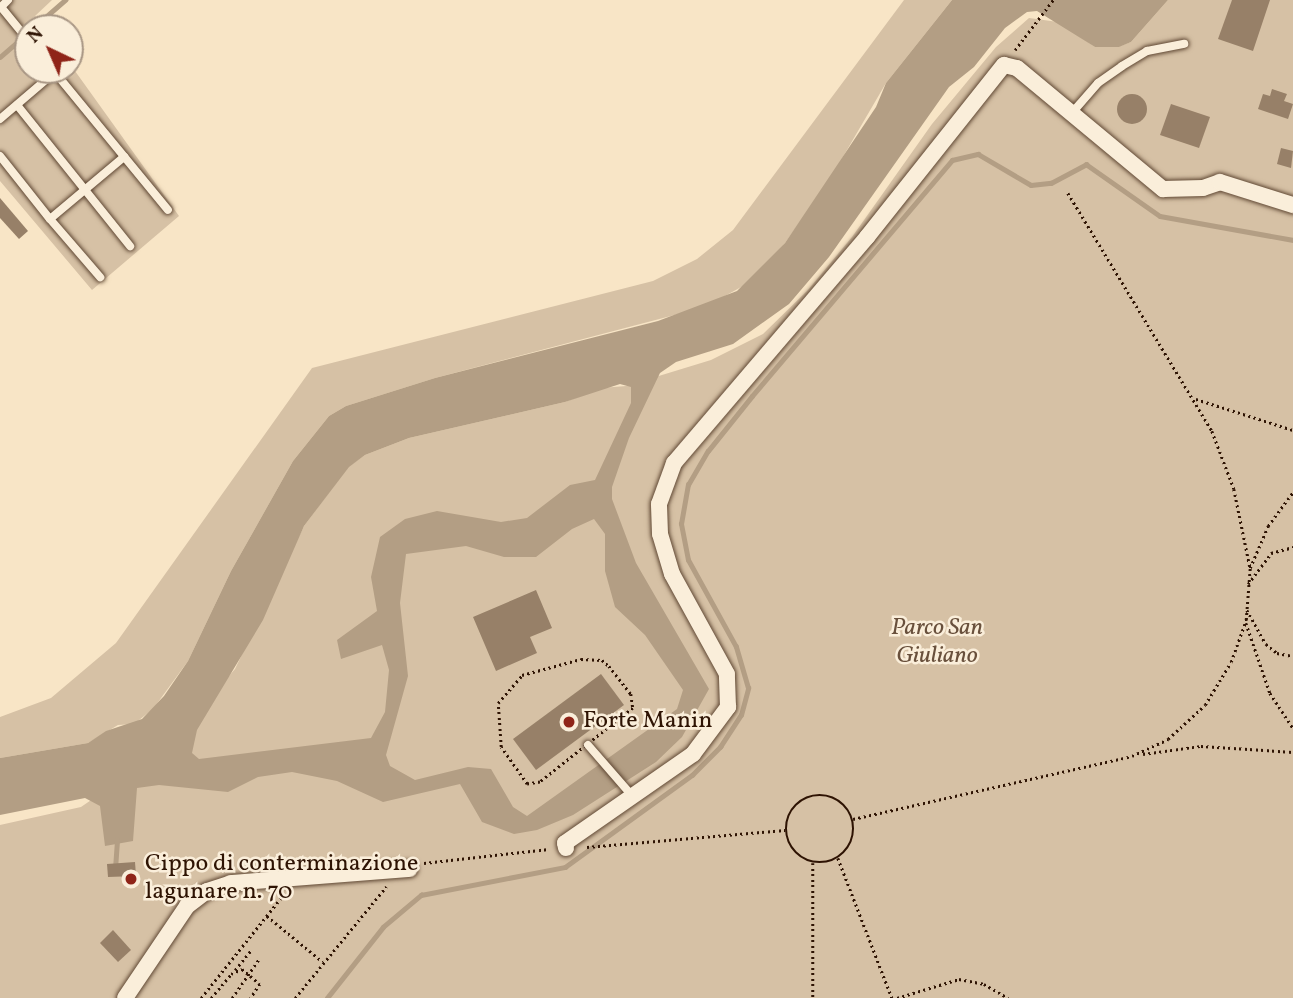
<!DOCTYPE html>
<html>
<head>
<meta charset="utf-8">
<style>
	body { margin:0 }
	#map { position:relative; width:1293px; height:998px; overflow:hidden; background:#f8e5c6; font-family:Vollkorn,serif }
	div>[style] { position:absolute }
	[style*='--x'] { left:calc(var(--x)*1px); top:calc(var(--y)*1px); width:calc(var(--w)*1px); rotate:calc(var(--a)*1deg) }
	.green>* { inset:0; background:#d6c1a5 }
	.water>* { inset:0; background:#b39e84 }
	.stream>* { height:4.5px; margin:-2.25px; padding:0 2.25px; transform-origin:2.25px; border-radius:2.25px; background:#b39e84 }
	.building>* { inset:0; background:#978068 }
	.round { border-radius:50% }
	.path>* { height:2.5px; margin-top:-1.25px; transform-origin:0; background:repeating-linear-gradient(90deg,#2e1303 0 2px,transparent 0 5.5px) }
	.path>.ring { margin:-1.25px; padding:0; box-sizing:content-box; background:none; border:2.5px solid #2e1303; border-radius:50% }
	.roads { filter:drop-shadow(0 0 2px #604834) drop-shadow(0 0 2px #604834) }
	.lane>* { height:8px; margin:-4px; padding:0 4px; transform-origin:4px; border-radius:4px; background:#faeeda }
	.street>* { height:16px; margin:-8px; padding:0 8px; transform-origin:8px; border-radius:8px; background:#faeeda }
	.dots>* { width:19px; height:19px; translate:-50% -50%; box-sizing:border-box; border:4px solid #faeeda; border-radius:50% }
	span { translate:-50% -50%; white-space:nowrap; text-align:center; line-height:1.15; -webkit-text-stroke:5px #faeeda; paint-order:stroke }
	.park-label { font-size:24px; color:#69503c; font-style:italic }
	.poi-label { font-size:24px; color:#2e1303 }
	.left { translate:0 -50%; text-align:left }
	.north { position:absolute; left:14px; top:14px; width:70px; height:70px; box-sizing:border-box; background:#faeeda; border:2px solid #a89684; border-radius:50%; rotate:316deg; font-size:19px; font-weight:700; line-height:28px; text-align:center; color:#2e1303 }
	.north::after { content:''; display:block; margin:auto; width:24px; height:32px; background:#8f2418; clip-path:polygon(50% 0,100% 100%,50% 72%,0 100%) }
</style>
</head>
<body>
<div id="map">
	<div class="green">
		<div style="clip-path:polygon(0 0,52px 0,35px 16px,44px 28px,28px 28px,28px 70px,70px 70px,70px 64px,179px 216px,92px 290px,0 181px)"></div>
		<div style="clip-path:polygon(904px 0,952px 0,886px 83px,830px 179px,785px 243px,752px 281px,705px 307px,435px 378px,346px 406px,329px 416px,293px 461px,231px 571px,188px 661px,153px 709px,134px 724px,118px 725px,88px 743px,0 758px,0 717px,51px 698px,116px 643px,312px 368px,653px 281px,697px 259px,733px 230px)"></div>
		<div style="clip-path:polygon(1168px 0,1293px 0,1293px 998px,0 998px,0 825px,81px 807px,170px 746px,235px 669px,304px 526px,348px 467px,365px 455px,409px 438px,565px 402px,601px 388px,626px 386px,711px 360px,763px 334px,808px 290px,852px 237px,932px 124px,996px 47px,1029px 18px,1058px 22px,1095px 47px,1118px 47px,1131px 42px)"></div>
	</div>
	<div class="water">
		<div style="clip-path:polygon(evenodd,952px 0,1168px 0,1131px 42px,1119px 47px,1095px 47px,1037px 11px,1027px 12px,1005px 28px,974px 67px,949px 87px,829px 257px,789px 304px,733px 344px,676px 362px,660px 373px,629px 438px,612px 487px,612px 499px,636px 563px,709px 689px,682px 737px,656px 762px,573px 815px,537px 830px,514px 834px,482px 822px,460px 784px,383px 802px,337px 781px,292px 772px,258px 777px,228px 792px,159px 785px,137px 788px,133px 841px,105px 846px,100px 806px,85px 798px,0 815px,0 758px,88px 743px,106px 731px,142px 719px,164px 696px,188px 661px,231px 571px,293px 461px,329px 416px,346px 406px,435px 378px,658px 321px,737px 291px,785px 243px,876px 107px,886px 83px,952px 0,620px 384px,631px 387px,631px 403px,595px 480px,570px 485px,527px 518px,501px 522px,437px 511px,405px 519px,380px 537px,371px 577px,377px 611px,337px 640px,341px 659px,382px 645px,389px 670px,385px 712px,371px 738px,199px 759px,192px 753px,197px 730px,263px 620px,304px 526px,349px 467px,365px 455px,409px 438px,565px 402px,620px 384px,952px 0,594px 519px,605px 534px,605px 571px,615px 607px,645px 635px,683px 690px,677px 709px,527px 816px,513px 807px,491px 769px,468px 767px,415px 780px,390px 766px,386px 755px,408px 676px,400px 603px,406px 554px,466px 546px,504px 557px,536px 557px,572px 529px,594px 519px)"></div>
	</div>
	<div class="stream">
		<div style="--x:33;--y:28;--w:43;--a:-41.2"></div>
		<div style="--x:0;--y:57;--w:37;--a:-41"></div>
		<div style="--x:115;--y:869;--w:29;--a:-86"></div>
		<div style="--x:327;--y:998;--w:90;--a:-51.7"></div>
		<div style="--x:383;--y:927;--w:50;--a:-40.1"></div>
		<div style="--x:421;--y:895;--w:147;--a:-11"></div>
		<div style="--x:565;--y:867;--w:157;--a:-35.9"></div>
		<div style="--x:692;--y:775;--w:40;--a:-45"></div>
		<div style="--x:720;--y:747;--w:38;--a:-57"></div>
		<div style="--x:741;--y:715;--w:28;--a:-75"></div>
		<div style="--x:748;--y:688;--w:43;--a:-106.3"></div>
		<div style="--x:736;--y:647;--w:99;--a:-118.9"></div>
		<div style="--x:688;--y:560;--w:37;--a:-101"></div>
		<div style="--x:681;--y:524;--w:40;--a:-80"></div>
		<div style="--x:688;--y:485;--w:39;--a:-60"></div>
		<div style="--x:708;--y:451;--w:70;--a:-51.3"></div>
		<div style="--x:752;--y:396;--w:309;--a:-49.7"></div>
		<div style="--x:952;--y:160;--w:27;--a:-13"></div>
		<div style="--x:978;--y:154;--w:61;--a:30.3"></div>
		<div style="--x:1031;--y:185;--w:20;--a:-6"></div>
		<div style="--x:1051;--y:183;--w:40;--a:-28"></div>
		<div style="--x:1086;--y:164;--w:90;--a:35.1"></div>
		<div style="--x:1160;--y:216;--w:135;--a:10.2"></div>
	</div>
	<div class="building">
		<div style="clip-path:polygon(1232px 0,1270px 0,1253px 51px,1218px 39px)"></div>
		<div style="clip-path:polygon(1272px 89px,1287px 94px,1284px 101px,1293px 104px,1288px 119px,1258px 109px,1263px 94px,1270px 96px)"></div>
		<div class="round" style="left:1117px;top:94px;width:30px;height:30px"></div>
		<div style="clip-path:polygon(1171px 104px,1210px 117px,1199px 148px,1160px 135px)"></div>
		<div style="clip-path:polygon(1281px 148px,1293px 151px,1291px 168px,1277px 164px)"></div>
		<div style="clip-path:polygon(0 198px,28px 231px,19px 239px,0 218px)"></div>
		<div style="clip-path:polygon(536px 590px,552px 628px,530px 637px,537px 653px,496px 671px,473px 617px)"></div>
		<div style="clip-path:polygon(601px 674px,624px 705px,536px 770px,513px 739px)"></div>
		<div style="clip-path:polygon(135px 862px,136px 876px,108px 877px,107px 864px)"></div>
		<div style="clip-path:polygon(113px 930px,131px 950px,118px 962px,100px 943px)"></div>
	</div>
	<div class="path">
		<div style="--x:1015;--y:50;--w:63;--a:-52.8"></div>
		<div style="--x:1068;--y:193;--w:278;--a:58.8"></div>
		<div style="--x:1212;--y:431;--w:62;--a:69.2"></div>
		<div style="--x:1234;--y:489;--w:80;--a:78.4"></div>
		<div style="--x:1196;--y:399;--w:102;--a:17.7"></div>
		<div style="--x:1248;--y:584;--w:39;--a:-53"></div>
		<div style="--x:1271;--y:553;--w:23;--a:-15"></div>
		<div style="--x:1247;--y:610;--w:39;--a:61"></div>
		<div style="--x:1266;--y:644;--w:14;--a:39"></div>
		<div style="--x:1277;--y:653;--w:16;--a:11"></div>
		<div style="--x:1246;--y:623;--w:74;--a:71.1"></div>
		<div style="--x:1270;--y:693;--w:42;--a:56.7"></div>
		<div style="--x:581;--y:659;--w:21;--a:3"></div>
		<div style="--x:602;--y:660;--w:9;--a:41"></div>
		<div style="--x:609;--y:666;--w:36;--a:52"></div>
		<div style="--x:631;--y:694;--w:14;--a:82"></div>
		<div style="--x:633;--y:708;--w:119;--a:141.5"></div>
		<div style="--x:540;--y:782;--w:13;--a:171"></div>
		<div style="--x:527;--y:784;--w:45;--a:-125.1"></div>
		<div style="--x:501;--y:747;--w:44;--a:-93.9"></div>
		<div style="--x:498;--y:703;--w:37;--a:-49"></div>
		<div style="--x:522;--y:675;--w:61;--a:-15.2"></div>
		<div style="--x:1143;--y:754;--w:59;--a:-7.9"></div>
		<div style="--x:1201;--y:746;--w:92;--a:3.7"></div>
		<div class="ring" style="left:786px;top:795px;width:65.5px;height:65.5px"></div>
		<div style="--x:853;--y:819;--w:286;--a:-12.7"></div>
		<div style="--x:1132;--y:756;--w:40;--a:-25"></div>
		<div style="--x:1168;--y:739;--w:50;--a:-42.6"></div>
		<div style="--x:1205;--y:705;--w:50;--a:-58.8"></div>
		<div style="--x:1231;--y:662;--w:45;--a:-70.3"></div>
		<div style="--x:1246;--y:620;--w:52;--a:-85.6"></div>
		<div style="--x:1250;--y:568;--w:46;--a:-66.8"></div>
		<div style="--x:1268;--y:526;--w:42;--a:-53.7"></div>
		<div style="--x:587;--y:847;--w:199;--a:-4.9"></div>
		<div style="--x:838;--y:858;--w:150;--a:68.9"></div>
		<div style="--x:424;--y:863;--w:126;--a:-6.4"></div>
		<div style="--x:813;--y:863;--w:135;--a:90"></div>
		<div style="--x:267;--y:916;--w:72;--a:39.4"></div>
		<div style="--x:235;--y:970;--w:26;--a:-51"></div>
		<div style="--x:201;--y:998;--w:133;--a:-51.4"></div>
		<div style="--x:211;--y:998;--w:31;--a:-50"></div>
		<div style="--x:231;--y:974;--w:12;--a:-24"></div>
		<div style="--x:242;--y:969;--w:23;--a:40"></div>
		<div style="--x:260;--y:984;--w:17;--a:123"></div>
		<div style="--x:232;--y:998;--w:47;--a:-55.3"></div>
		<div style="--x:295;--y:998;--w:144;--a:-50.7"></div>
		<div style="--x:897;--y:998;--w:65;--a:-17"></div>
		<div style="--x:959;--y:979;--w:25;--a:11"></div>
		<div style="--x:984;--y:984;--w:28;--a:30"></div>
	</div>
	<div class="roads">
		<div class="lane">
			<div style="--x:8;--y:0;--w:10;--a:135"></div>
			<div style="--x:1;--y:7;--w:43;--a:50.7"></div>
			<div style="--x:53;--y:70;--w:181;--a:50.6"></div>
			<div style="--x:17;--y:105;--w:181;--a:51.3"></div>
			<div style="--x:1071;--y:114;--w:41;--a:-48.9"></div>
			<div style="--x:1098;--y:83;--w:29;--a:-35"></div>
			<div style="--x:1122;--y:66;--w:29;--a:-31"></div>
			<div style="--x:1147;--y:51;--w:38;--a:-11"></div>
			<div style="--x:0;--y:119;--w:72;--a:-40.5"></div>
			<div style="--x:0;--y:156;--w:80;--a:51.6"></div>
			<div style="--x:50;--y:219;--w:97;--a:-40"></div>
			<div style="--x:50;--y:219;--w:77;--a:49.2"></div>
			<div style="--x:588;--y:745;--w:70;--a:49"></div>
		</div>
		<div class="street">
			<div style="--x:566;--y:848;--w:5;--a:-101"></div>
			<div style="--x:565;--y:843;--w:156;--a:-34.8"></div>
			<div style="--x:693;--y:754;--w:59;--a:-53.3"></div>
			<div style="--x:728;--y:707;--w:33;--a:-92"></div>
			<div style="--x:727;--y:674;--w:114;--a:-118.8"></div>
			<div style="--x:672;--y:574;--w:42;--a:-106.7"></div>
			<div style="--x:660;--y:534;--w:30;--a:-92"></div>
			<div style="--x:659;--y:504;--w:44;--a:-69.9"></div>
			<div style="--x:674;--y:463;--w:297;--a:-49.5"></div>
			<div style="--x:867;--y:237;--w:220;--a:-51.5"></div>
			<div style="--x:1004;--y:65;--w:13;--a:13"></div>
			<div style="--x:1017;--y:68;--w:190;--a:39.7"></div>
			<div style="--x:1163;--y:189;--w:40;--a:-1.4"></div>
			<div style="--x:1203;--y:188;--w:18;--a:-19"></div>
			<div style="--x:1220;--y:182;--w:77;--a:17.5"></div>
			<div style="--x:125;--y:998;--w:111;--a:-56"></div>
			<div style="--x:187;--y:906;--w:25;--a:-37"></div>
			<div style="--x:207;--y:891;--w:25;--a:-18"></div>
			<div style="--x:231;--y:883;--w:179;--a:-4.5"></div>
		</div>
	</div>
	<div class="dots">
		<div style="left:569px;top:722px;background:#8f2418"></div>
		<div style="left:131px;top:879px;background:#8f2418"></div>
	</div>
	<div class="park-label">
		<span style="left:937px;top:643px">Parco San<br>Giuliano</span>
	</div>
	<div class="poi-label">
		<span class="left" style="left:583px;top:722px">Forte Manin</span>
		<span class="left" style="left:145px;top:879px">Cippo di conterminazione<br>lagunare n. 70</span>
	</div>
	<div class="north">N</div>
</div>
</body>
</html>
